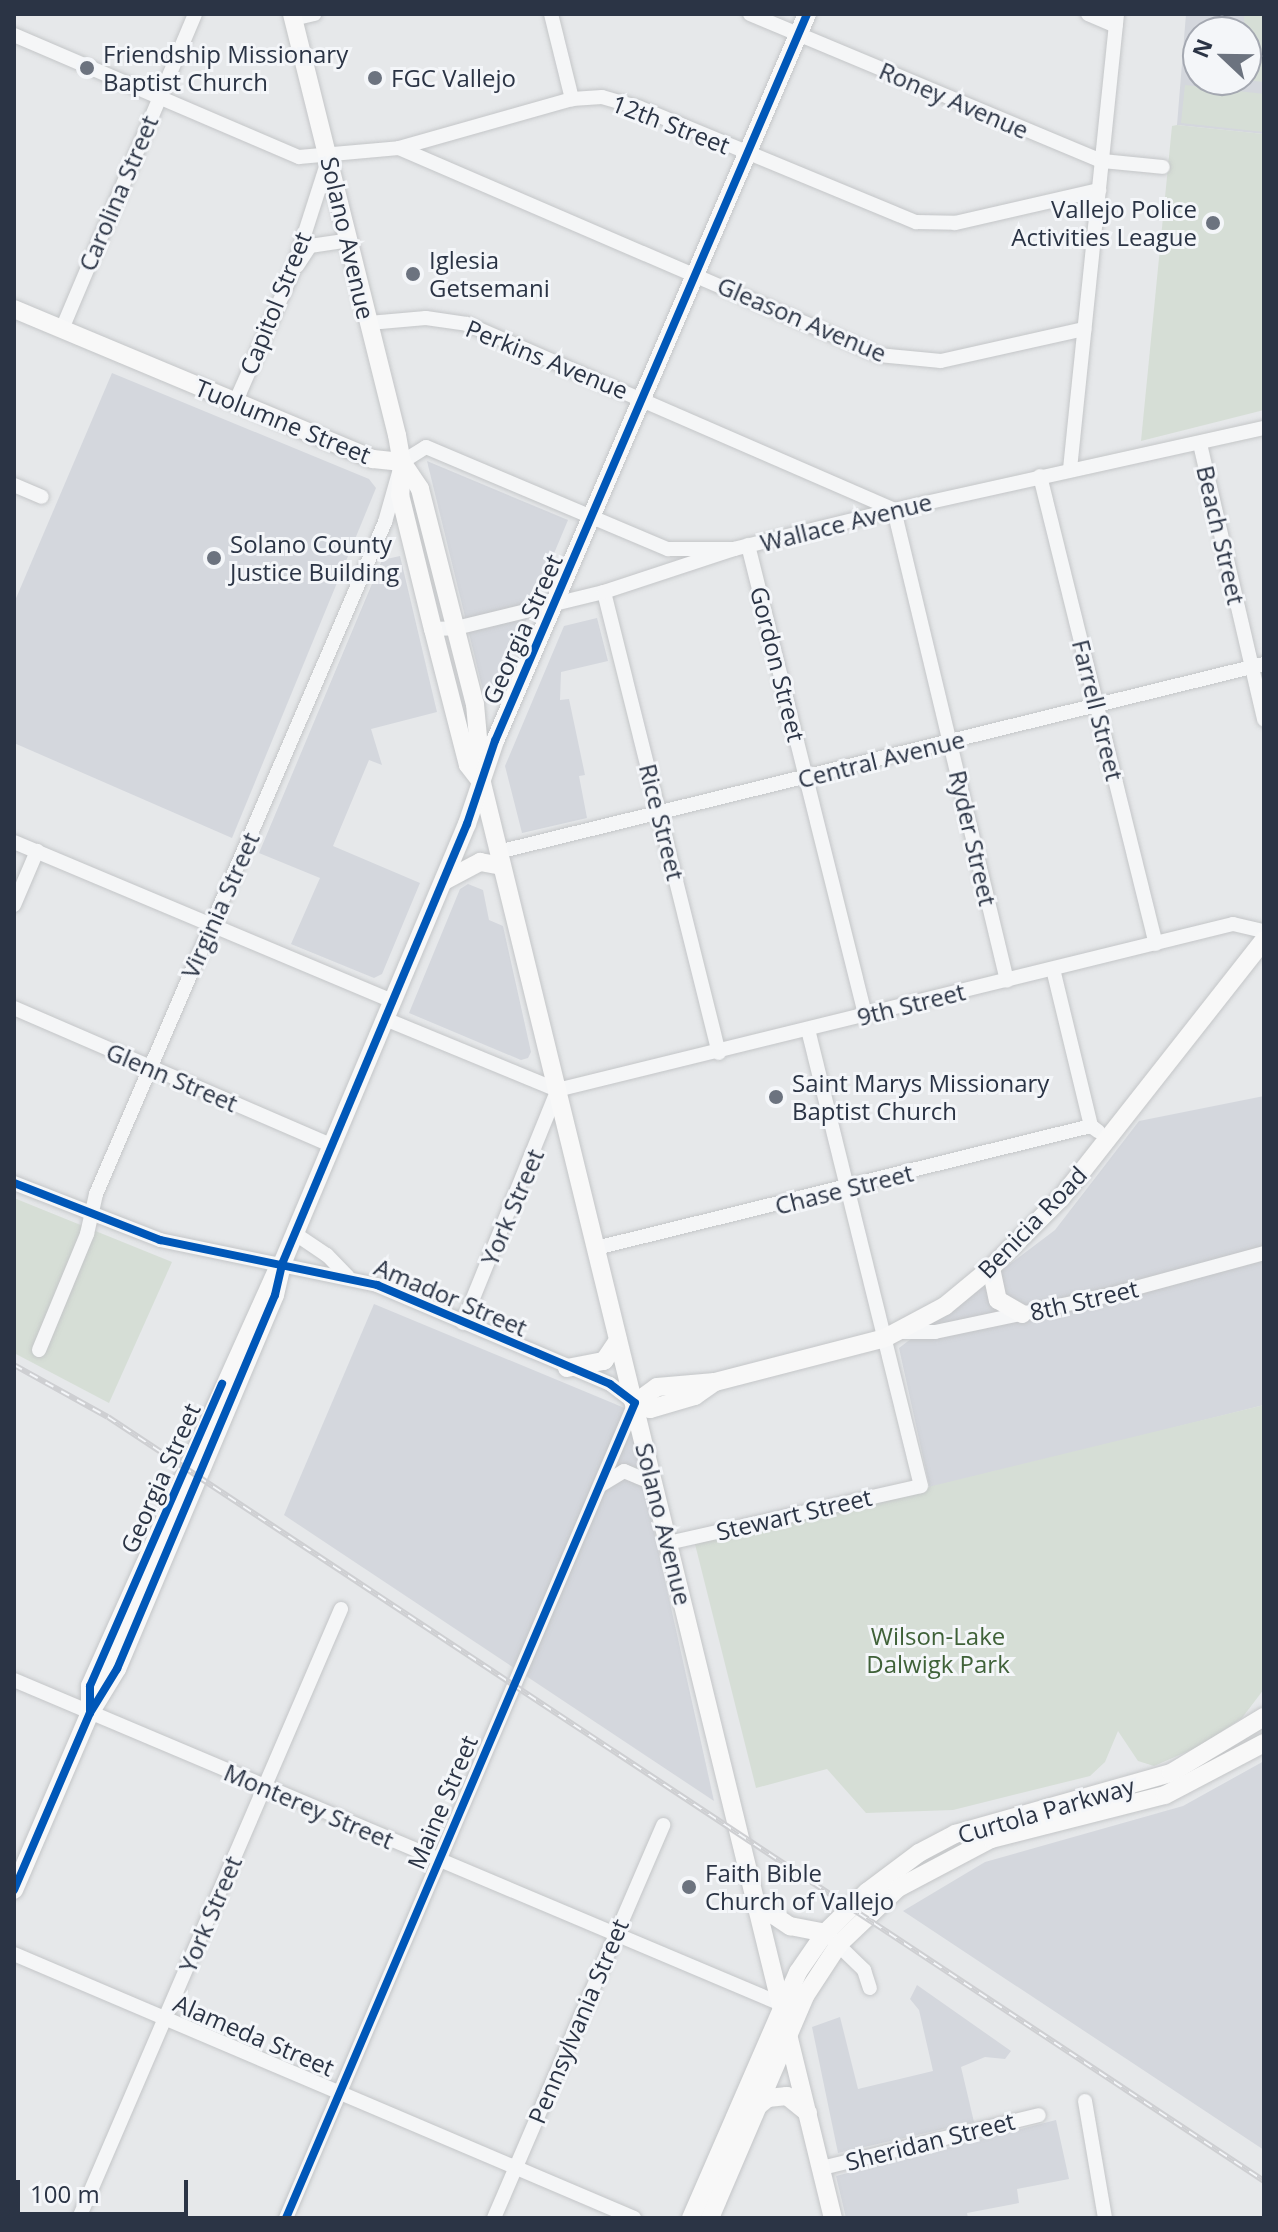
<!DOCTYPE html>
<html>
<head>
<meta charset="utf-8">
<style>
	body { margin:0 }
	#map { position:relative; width:1278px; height:2232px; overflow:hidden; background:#e6e8ea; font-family:"Open Sans",sans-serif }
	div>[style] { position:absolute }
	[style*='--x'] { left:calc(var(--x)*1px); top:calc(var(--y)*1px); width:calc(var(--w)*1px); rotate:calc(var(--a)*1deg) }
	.built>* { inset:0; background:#d4d7dd }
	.green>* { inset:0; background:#d6ded6 }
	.roads { filter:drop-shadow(0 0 2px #c4c6c8) drop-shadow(0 0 2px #c4c6c8) }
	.minor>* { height:14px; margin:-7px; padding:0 7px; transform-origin:7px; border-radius:7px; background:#f5f6f7 }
	.major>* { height:18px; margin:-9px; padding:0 9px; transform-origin:9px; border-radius:9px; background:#f8f8f8 }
	.rail>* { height:6px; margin-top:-3px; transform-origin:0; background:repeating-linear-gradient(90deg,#f4f6f9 0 9px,#cecfd2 0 18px); box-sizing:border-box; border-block:2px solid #cecfd2 }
	.cycleway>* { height:8px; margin:-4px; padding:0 4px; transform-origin:4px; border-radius:4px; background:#0057b8 }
	.dots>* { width:22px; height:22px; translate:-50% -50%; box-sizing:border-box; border:4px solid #f4f6f9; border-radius:50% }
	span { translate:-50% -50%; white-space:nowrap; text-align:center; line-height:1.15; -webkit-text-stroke:6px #f4f6f9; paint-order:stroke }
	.poi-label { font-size:24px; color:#2b3445 }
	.left { translate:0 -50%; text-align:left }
	.right { translate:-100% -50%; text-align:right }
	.street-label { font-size:24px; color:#2b3445 }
	.park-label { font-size:24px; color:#3f6138 }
	.frame { position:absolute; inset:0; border:16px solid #2b3445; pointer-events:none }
	.north { position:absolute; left:1182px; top:16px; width:80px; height:80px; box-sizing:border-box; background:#f4f6f9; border:2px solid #a4a8b1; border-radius:50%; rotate:292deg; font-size:22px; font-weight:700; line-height:32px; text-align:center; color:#2b3445 }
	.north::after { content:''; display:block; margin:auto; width:28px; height:36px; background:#6c737f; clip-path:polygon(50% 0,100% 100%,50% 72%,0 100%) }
	.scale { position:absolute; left:16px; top:2180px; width:172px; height:36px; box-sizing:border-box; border:4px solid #2b3445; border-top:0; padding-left:10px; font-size:24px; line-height:28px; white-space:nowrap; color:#2b3445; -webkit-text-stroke:6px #f4f6f9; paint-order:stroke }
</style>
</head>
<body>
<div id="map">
	<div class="built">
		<div style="clip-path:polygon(evenodd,1186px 14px,1264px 14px,1264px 134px,1177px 125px,1186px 14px,1198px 32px,1246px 32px,1246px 80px,1198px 80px,1198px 32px)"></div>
		<div style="clip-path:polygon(112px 373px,369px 479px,376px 488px,232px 838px,14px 743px,14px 603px)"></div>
		<div style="clip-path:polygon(427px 461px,568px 520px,493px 699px,485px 699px)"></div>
		<div style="clip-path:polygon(400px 556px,437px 712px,371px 729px,382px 765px,369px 760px,333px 846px,420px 883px,382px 974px,374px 978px,291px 944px,320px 878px,259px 853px,382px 560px)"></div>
		<div style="clip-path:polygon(597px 618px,608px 661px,561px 672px,560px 700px,569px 699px,585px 775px,579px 776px,587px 818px,522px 833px,505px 766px,564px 626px)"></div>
		<div style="clip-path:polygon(468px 884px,483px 890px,489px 920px,503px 926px,531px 1052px,528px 1058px,521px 1060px,409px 1013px,460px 889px)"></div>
		<div style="clip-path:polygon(1264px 1096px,1264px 1405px,930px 1489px,899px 1348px,1055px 1230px,1139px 1121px)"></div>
		<div style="clip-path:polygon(374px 1304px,627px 1409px,714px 1801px,284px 1515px)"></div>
		<div style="clip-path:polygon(1264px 1761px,1264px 2150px,903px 1911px,985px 1862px,1183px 1806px)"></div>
		<div style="clip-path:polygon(917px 1985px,1011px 2051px,1005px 2059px,985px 2057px,961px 2067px,974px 2122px,838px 2153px,812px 2027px,840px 2017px,858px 2089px,933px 2071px,919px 2010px,910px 1999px)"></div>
		<div style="clip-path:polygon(1056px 2120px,1069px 2179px,1017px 2189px,1019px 2203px,967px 2213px,968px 2218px,846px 2218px,836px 2176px)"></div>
	</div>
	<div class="green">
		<div style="clip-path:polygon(1244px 14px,1264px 14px,1264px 82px,1246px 80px)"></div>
		<div style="clip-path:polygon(1185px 85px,1264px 94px,1264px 132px,1181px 123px)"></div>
		<div style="clip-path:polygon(1177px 125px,1264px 134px,1264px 410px,1141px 441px,1172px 126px)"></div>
		<div style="clip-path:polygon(14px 1198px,172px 1262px,109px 1403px,14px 1353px)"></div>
		<div style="clip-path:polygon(1264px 1405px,1264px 1689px,1242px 1718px,1200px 1746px,1154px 1766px,1138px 1761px,1118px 1731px,1105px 1762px,1090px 1776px,953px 1810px,866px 1813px,827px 1769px,756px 1788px,695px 1544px)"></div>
	</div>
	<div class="roads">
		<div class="minor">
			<div style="--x:551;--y:14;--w:88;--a:76.1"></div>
			<div style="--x:750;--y:14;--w:381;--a:22.7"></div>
			<div style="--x:1102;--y:161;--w:61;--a:5.6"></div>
			<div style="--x:1088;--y:14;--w:30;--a:23"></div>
			<div style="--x:293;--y:19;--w:22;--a:-13"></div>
			<div style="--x:14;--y:35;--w:310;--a:23.2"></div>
			<div style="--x:299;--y:157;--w:100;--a:-5.1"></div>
			<div style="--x:399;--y:148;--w:180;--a:-15.8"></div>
			<div style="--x:572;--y:99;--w:30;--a:-4"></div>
			<div style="--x:602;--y:97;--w:37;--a:16"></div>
			<div style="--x:638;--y:107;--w:301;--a:22.5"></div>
			<div style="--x:916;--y:222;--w:39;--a:1"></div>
			<div style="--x:955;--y:223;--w:148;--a:-12.9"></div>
			<div style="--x:399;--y:148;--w:523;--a:23.33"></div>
			<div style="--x:879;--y:355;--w:62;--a:5.5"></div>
			<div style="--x:941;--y:361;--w:147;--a:-12.6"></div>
			<div style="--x:297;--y:266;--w:24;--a:-57"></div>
			<div style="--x:310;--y:246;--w:40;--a:-8.5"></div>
			<div style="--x:369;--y:323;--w:57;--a:-5"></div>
			<div style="--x:426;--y:318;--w:41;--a:8.3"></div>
			<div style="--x:467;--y:324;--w:466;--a:23.5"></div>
			<div style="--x:894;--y:510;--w:484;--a:76.5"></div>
			<div style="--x:62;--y:329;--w:342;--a:-67.1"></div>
			<div style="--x:235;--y:403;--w:142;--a:-66.3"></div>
			<div style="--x:292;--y:273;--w:118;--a:-72.2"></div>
			<div style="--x:1200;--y:444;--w:283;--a:76.9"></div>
			<div style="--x:1070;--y:469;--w:457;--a:-84.1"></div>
			<div style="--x:1040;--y:476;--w:482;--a:76.1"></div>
			<div style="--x:14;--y:485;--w:30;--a:23"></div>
			<div style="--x:748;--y:545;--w:485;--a:76"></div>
			<div style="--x:604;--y:592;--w:475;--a:76"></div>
			<div style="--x:433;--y:629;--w:23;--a:-2"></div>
			<div style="--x:456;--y:628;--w:152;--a:-13.7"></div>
			<div style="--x:604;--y:592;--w:137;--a:-18.3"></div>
			<div style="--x:734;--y:549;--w:165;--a:-13.7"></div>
			<div style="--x:894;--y:510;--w:379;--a:-12.5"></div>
			<div style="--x:14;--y:842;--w:411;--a:22.8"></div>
			<div style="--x:498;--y:852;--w:789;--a:-13.79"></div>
			<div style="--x:14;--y:905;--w:59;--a:-66.9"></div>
			<div style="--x:1053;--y:969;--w:162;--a:76.4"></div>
			<div style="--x:1091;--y:1126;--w:9;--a:36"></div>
			<div style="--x:14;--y:1008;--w:345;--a:23.4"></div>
			<div style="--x:385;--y:1019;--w:186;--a:22.4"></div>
			<div style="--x:557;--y:1090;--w:696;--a:-13.8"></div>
			<div style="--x:1233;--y:924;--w:32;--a:13"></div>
			<div style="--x:14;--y:1183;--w:157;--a:21.3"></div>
			<div style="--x:160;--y:1240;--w:222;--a:11.7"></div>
			<div style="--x:377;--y:1285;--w:253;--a:23"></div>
			<div style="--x:610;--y:1384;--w:31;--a:37"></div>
			<div style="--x:635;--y:1403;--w:887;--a:113.18"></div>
			<div style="--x:294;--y:1233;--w:40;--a:34"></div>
			<div style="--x:327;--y:1255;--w:30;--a:46"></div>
			<div style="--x:596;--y:1248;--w:510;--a:-13.85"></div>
			<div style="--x:463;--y:1323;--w:250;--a:-67.9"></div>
			<div style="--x:902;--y:1332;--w:33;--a:0"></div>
			<div style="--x:935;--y:1332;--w:175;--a:-11.9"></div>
			<div style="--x:1106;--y:1296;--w:164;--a:-15.2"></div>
			<div style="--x:39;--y:1350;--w:126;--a:-67.5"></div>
			<div style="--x:87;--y:1234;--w:41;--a:-77.3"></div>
			<div style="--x:96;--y:1194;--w:732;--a:-66.73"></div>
			<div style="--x:385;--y:522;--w:62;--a:-74.2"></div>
			<div style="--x:402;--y:462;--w:28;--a:-32"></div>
			<div style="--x:426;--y:447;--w:263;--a:22.9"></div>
			<div style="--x:668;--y:549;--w:66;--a:0"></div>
			<div style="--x:601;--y:1485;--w:27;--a:-31"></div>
			<div style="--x:624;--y:1471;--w:33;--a:23"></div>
			<div style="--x:668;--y:1543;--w:259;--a:-12.7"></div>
			<div style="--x:921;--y:1486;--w:470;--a:-103.9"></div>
			<div style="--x:14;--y:1680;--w:833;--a:22.9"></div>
			<div style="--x:832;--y:1939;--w:45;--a:44.1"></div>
			<div style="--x:864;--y:1970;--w:19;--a:72"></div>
			<div style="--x:14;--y:1954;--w:674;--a:23.06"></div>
			<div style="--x:1085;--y:2101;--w:119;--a:80.3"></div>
			<div style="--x:822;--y:2168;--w:223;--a:-13.7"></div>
			<div style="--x:79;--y:2218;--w:663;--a:-66.72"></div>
			<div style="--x:494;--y:2218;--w:428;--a:-66.7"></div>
		</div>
		<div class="major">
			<div style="--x:292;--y:14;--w:434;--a:76"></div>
			<div style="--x:397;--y:435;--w:27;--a:80"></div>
			<div style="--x:402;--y:462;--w:33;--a:93"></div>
			<div style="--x:400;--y:495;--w:138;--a:76.2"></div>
			<div style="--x:433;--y:629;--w:140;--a:75.6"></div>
			<div style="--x:468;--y:765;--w:23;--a:52"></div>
			<div style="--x:14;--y:309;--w:389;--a:22.7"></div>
			<div style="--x:373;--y:459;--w:29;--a:6"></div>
			<div style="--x:402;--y:462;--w:32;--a:56"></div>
			<div style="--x:420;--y:489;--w:222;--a:75.7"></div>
			<div style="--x:475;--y:704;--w:79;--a:84.9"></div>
			<div style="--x:482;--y:783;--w:1477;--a:76.26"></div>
			<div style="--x:444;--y:881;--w:41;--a:-27.8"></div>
			<div style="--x:480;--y:862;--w:22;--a:10"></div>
			<div style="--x:991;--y:1268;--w:33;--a:78"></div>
			<div style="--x:998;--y:1300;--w:28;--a:30"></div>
			<div style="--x:567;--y:1368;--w:38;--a:-11"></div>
			<div style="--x:604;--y:1361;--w:25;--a:-56"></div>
			<div style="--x:635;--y:1403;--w:27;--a:-36"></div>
			<div style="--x:657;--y:1387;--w:58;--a:-4.9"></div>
			<div style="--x:715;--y:1382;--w:176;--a:-14.5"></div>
			<div style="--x:885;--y:1338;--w:68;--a:-28.1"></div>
			<div style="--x:945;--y:1306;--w:60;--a:-39.6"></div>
			<div style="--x:991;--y:1268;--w:99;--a:-45"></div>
			<div style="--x:1061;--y:1198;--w:328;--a:-51.8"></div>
			<div style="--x:635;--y:1403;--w:16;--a:22"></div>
			<div style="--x:650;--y:1409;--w:47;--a:-16.1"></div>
			<div style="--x:695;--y:1396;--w:24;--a:-35"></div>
			<div style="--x:90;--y:1713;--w:27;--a:-90"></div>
			<div style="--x:90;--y:1686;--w:454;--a:-65.8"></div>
			<div style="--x:14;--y:1890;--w:193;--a:-66.8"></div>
			<div style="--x:90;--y:1713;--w:52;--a:-58.5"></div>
			<div style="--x:117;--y:1669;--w:406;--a:-67.1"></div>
			<div style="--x:275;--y:1295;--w:32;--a:-77"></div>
			<div style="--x:282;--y:1264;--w:477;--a:-67.2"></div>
			<div style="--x:467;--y:824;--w:88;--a:-71.4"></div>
			<div style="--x:495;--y:741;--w:791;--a:-66.77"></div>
			<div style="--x:757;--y:1904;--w:40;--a:34"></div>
			<div style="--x:790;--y:1926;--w:36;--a:11"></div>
			<div style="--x:758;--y:2106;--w:13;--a:-39"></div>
			<div style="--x:768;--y:2098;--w:19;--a:-6"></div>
			<div style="--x:787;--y:2096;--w:27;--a:39"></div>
			<div style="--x:691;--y:2218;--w:268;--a:-66.5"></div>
			<div style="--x:798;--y:1972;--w:47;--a:-55.3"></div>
			<div style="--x:825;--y:1933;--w:59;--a:-44.3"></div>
			<div style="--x:867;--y:1892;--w:65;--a:-36.9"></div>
			<div style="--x:919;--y:1853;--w:41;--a:-27.8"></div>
			<div style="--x:955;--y:1834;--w:224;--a:-15.8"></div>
			<div style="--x:1171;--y:1773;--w:109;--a:-31.1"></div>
			<div style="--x:710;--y:2218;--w:241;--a:-66.8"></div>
			<div style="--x:805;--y:1996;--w:62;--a:-56.8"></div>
			<div style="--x:839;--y:1944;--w:81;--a:-43.5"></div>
			<div style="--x:898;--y:1888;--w:105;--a:-27.8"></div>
			<div style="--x:991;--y:1839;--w:179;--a:-14.2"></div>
			<div style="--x:1165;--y:1795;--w:112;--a:-27.7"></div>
		</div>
	</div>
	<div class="rail">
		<div style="--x:14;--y:1365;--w:107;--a:29"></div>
		<div style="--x:108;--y:1417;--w:1386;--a:33.46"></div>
	</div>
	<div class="cycleway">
		<div style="--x:14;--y:1183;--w:157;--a:21.3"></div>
		<div style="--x:160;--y:1240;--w:222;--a:11.7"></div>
		<div style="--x:377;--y:1285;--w:253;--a:23"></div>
		<div style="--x:610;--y:1384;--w:31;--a:37"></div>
		<div style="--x:635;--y:1403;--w:887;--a:113.18"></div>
		<div style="--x:90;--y:1713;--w:27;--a:-90"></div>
		<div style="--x:90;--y:1686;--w:330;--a:-66.4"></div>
		<div style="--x:14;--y:1890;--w:193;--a:-66.8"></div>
		<div style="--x:90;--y:1713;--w:52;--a:-58.5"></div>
		<div style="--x:117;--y:1669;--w:406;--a:-67.1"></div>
		<div style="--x:275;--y:1295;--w:32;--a:-77"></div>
		<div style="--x:282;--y:1264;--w:477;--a:-67.2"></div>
		<div style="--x:467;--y:824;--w:88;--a:-71.4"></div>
		<div style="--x:495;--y:741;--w:791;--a:-66.77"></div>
	</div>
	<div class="dots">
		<div style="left:87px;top:68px;background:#6c737f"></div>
		<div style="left:375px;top:78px;background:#6c737f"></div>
		<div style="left:1213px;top:223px;background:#6c737f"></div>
		<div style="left:413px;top:274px;background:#6c737f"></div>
		<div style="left:214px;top:558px;background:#6c737f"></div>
		<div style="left:776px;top:1097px;background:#6c737f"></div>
		<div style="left:689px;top:1887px;background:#6c737f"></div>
	</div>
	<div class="poi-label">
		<span class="left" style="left:103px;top:68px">Friendship Missionary<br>Baptist Church</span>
		<span class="left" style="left:391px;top:78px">FGC Vallejo</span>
		<span class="right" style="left:1197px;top:223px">Vallejo Police<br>Activities League</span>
		<span class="left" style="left:429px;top:274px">Iglesia<br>Getsemani</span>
		<span class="left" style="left:230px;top:558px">Solano County<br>Justice Building</span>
		<span class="left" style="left:792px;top:1097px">Saint Marys Missionary<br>Baptist Church</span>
		<span class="left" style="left:705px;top:1887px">Faith Bible<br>Church of Vallejo</span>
	</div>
	<div class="street-label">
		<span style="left:954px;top:100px;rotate:23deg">Roney Avenue</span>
		<span style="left:671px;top:124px;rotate:21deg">12th Street</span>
		<span style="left:118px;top:193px;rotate:-67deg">Carolina Street</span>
		<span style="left:348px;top:238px;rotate:77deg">Solano Avenue</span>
		<span style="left:275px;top:303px;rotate:-68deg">Capitol Street</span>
		<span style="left:802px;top:319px;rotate:23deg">Gleason Avenue</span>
		<span style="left:547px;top:359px;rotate:22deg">Perkins Avenue</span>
		<span style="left:283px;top:421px;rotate:22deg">Tuolumne Street</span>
		<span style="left:846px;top:522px;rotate:-14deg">Wallace Avenue</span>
		<span style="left:1221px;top:535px;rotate:77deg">Beach Street</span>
		<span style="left:522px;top:629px;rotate:-66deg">Georgia Street</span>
		<span style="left:778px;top:664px;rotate:76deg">Gordon Street</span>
		<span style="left:1098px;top:710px;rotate:76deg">Farrell Street</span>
		<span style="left:881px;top:759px;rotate:-14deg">Central Avenue</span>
		<span style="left:662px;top:822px;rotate:76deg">Rice Street</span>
		<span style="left:973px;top:838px;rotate:77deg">Ryder Street</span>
		<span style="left:220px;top:905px;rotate:-66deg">Virginia Street</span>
		<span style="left:911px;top:1004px;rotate:-14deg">9th Street</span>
		<span style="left:172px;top:1077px;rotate:23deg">Glenn Street</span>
		<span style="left:844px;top:1189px;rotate:-14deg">Chase Street</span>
		<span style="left:512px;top:1207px;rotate:-67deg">York Street</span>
		<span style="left:1032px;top:1222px;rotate:-46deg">Benicia Road</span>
		<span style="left:451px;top:1297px;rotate:23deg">Amador Street</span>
		<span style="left:1084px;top:1300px;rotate:-13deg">8th Street</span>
		<span style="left:160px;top:1478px;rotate:-66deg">Georgia Street</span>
		<span style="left:794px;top:1514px;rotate:-13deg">Stewart Street</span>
		<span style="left:664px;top:1524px;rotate:76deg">Solano Avenue</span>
		<span style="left:442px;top:1802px;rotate:-67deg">Maine Street</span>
		<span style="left:309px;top:1806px;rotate:23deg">Monterey Street</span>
		<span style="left:1046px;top:1810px;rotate:-16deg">Curtola Parkway</span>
		<span style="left:210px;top:1914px;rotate:-67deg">York Street</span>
		<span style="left:578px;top:2021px;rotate:-67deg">Pennsylvania Street</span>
		<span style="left:254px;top:2035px;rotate:23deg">Alameda Street</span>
		<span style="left:930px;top:2141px;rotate:-14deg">Sheridan Street</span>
	</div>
	<div class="park-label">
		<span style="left:938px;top:1650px">Wilson-Lake<br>Dalwigk Park</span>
	</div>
	<div class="frame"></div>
	<div class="north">N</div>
	<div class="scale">100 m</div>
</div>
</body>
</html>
